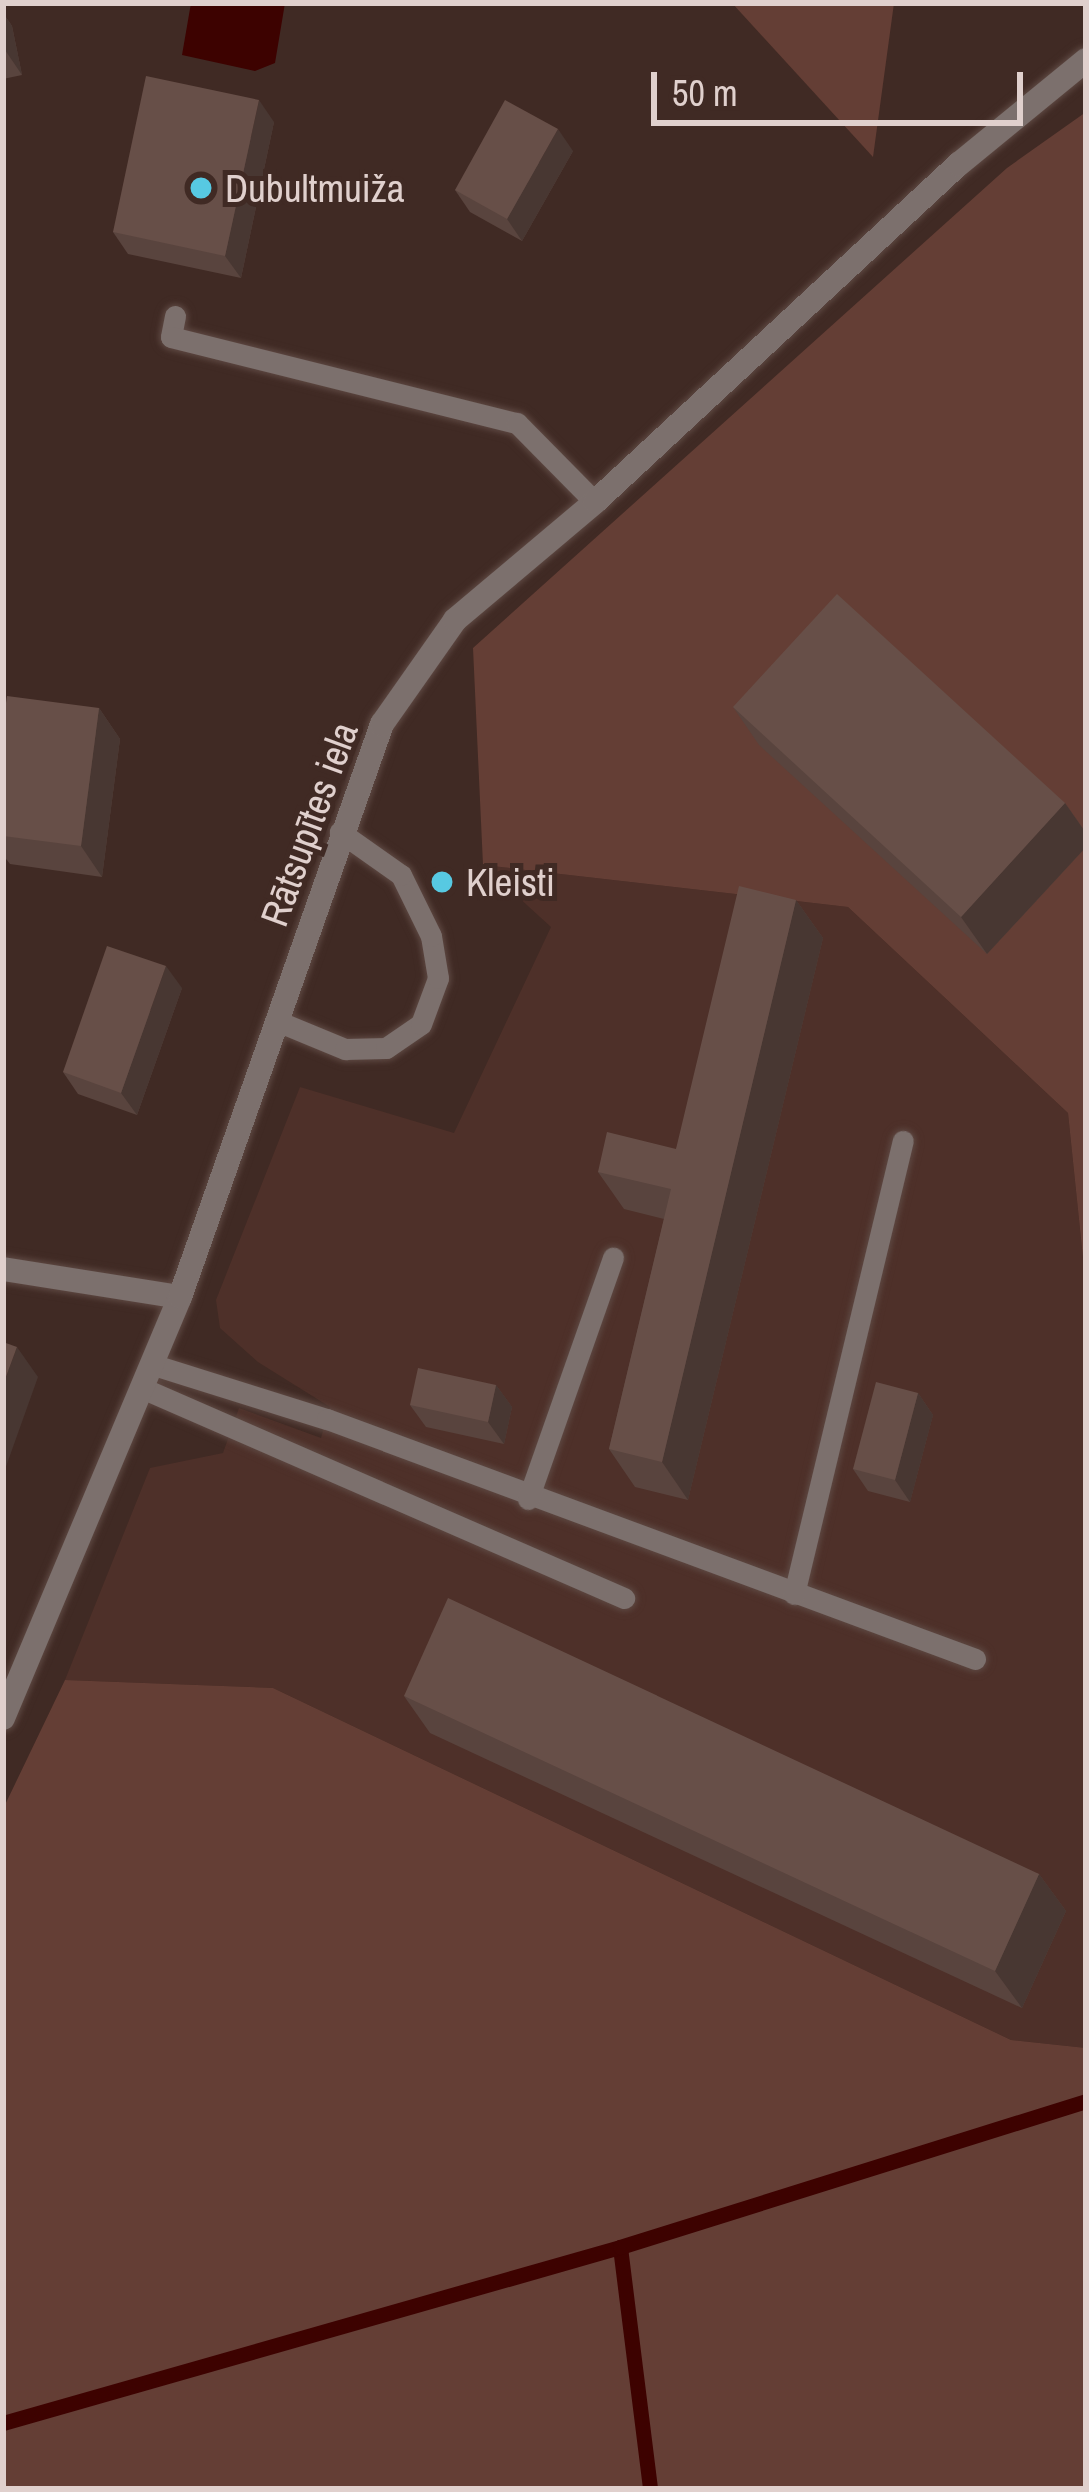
<!DOCTYPE html>
<html>
<head>
<meta charset="utf-8">
<style>
	body { margin:0 }
	#map { position:relative; width:1089px; height:2492px; overflow:hidden; background:#402a24; font-family:"Archivo Narrow",sans-serif }
	div>[style] { position:absolute }
	[style*='--x'] { left:calc(var(--x)*1px); top:calc(var(--y)*1px); width:calc(var(--w)*1px); rotate:calc(var(--a)*1deg) }
	.built>* { inset:0; background:#4e3029 }
	.green>* { inset:0; background:#643e35 }
	.water>* { inset:0; background:#3d0200 }
	.stream>* { height:15px; margin:-7.5px; padding:0 7.5px; transform-origin:7.5px; border-radius:7.5px; background:#3d0200 }
	.roads { filter:drop-shadow(0 0 3px #5d4842) drop-shadow(0 0 3px #5d4842) }
	.service>* { height:21px; margin:-10.5px; padding:0 10.5px; transform-origin:10.5px; border-radius:10.5px; background:#7c706d }
	.minor>* { height:24px; margin:-12px; padding:0 12px; transform-origin:12px; border-radius:12px; background:#7c706d }
	.tertiary>* { height:24px; margin:-12px; padding:0 12px; transform-origin:12px; border-radius:12px; background:#7c706d }
	.wall>* { inset:0; background:#59443e }
	.shaded-wall>* { inset:0; background:#483732 }
	.building>* { inset:0; background:#674f48 }
	.dots>* { width:33px; height:33px; translate:-50% -50%; box-sizing:border-box; border:6px solid #402a24; border-radius:50% }
	span { translate:-50% -50%; white-space:nowrap; text-align:center; line-height:1.15; -webkit-text-stroke:10px #402a24; paint-order:stroke }
	.poi-label { font-size:39px; color:#e0d0cd }
	.left { translate:0 -50%; text-align:left }
	.street-label { font-size:39px; color:#e0d0cd }
	.frame { position:absolute; inset:0; border:6px solid #e0d0cd; pointer-events:none }
	.scale { position:absolute; left:651px; top:72px; width:372px; height:54px; box-sizing:border-box; border:6px solid #e0d0cd; border-top:0; padding-left:15px; font-size:36px; line-height:42px; white-space:nowrap; color:#e0d0cd; -webkit-text-stroke:9px #402a24; paint-order:stroke }
</style>
</head>
<body>
<div id="map">
	<div class="built">
		<div style="clip-path:polygon(483px 865px,848px 907px,1068px 1113px,1086px 1287px,1086px 2048px,1011px 2040px,273px 1688px,65px 1680px,150px 1468px,223px 1453px,239px 1408px,321px 1438px,330px 1407px,258px 1362px,220px 1328px,216px 1300px,300px 1087px,454px 1133px,551px 927px)"></div>
	</div>
	<div class="green">
		<div style="clip-path:polygon(732px 3px,894px 3px,873px 157px)"></div>
		<div style="clip-path:polygon(1086px 112px,1086px 1287px,1068px 1113px,848px 907px,483px 865px,473px 648px,1007px 168px)"></div>
		<div style="clip-path:polygon(65px 1680px,273px 1688px,1011px 2040px,1086px 2048px,1086px 2489px,3px 2489px,3px 1809px)"></div>
	</div>
	<div class="water">
		<div style="clip-path:polygon(191px 3px,285px 3px,275px 63px,255px 71px,182px 55px)"></div>
	</div>
	<div class="stream">
		<div style="--x:620;--y:2247;--w:244;--a:82.9"></div>
		<div style="--x:3;--y:2423;--w:642;--a:-15.92"></div>
		<div style="--x:620;--y:2247;--w:488;--a:-17.4"></div>
	</div>
	<div class="roads">
		<div class="service">
			<div style="--x:175;--y:316;--w:21;--a:101"></div>
			<div style="--x:171;--y:337;--w:357;--a:14"></div>
			<div style="--x:517;--y:423;--w:111;--a:45.4"></div>
			<div style="--x:277;--y:1021;--w:74;--a:22.4"></div>
			<div style="--x:345;--y:1049;--w:41;--a:-1.4"></div>
			<div style="--x:386;--y:1048;--w:42;--a:-34.4"></div>
			<div style="--x:421;--y:1024;--w:49;--a:-69.7"></div>
			<div style="--x:438;--y:978;--w:43;--a:-99.5"></div>
			<div style="--x:431;--y:936;--w:68;--a:-116.2"></div>
			<div style="--x:401;--y:875;--w:75;--a:-144.8"></div>
			<div style="--x:151;--y:1364;--w:184;--a:17.4"></div>
			<div style="--x:327;--y:1419;--w:691;--a:20.32"></div>
			<div style="--x:142;--y:1388;--w:526;--a:23.54"></div>
			<div style="--x:528;--y:1499;--w:256;--a:-70.6"></div>
			<div style="--x:794;--y:1594;--w:466;--a:-76.5"></div>
		</div>
		<div class="minor">
			<div style="--x:3;--y:1269;--w:179;--a:9"></div>
		</div>
		<div class="tertiary">
			<div style="--x:3;--y:1718;--w:457;--a:-67.2"></div>
			<div style="--x:180;--y:1297;--w:608;--a:-70.58"></div>
			<div style="--x:382;--y:724;--w:127;--a:-54.9"></div>
			<div style="--x:455;--y:620;--w:183;--a:-40.1"></div>
			<div style="--x:595;--y:502;--w:497;--a:-42.9"></div>
			<div style="--x:959;--y:164;--w:164;--a:-39.3"></div>
		</div>
	</div>
	<div class="wall">
		<div style="clip-path:polygon(3px 13px,12px 26px,22px 75px,3px 79px)"></div>
		<div style="clip-path:polygon(274px 122px,241px 278px,128px 254px,113px 232px)"></div>
		<div style="clip-path:polygon(573px 151px,522px 241px,470px 212px,455px 190px)"></div>
		<div style="clip-path:polygon(733px 707px,1065px 803px,1086px 833px,1086px 847px,987px 954px,759px 745px)"></div>
		<div style="clip-path:polygon(99px 708px,120px 739px,102px 877px,10px 864px,3px 855px,3px 724px)"></div>
		<div style="clip-path:polygon(796px 900px,823px 938px,688px 1500px,635px 1487px,609px 1449px,664px 1219px,624px 1209px,598px 1172px,676px 1149px)"></div>
		<div style="clip-path:polygon(182px 988px,137px 1115px,78px 1094px,63px 1072px)"></div>
		<div style="clip-path:polygon(496px 1385px,512px 1407px,504px 1444px,426px 1427px,410px 1405px)"></div>
		<div style="clip-path:polygon(918px 1393px,933px 1415px,910px 1502px,868px 1491px,853px 1469px)"></div>
		<div style="clip-path:polygon(404px 1696px,1039px 1874px,1066px 1911px,1022px 2008px,430px 1733px)"></div>
	</div>
	<div class="shaded-wall">
		<div style="clip-path:polygon(3px 13px,12px 26px,22px 75px,3px 47px)"></div>
		<div style="clip-path:polygon(259px 100px,274px 122px,241px 278px,225px 256px)"></div>
		<div style="clip-path:polygon(558px 129px,573px 151px,522px 241px,507px 219px)"></div>
		<div style="clip-path:polygon(99px 708px,120px 739px,102px 877px,81px 846px)"></div>
		<div style="clip-path:polygon(1065px 803px,1086px 833px,1086px 847px,987px 954px,961px 917px)"></div>
		<div style="clip-path:polygon(796px 900px,823px 938px,688px 1500px,662px 1462px)"></div>
		<div style="clip-path:polygon(166px 966px,182px 988px,137px 1115px,121px 1093px)"></div>
		<div style="clip-path:polygon(17px 1347px,38px 1377px,3px 1475px,3px 1385px)"></div>
		<div style="clip-path:polygon(496px 1385px,512px 1407px,504px 1444px,488px 1422px)"></div>
		<div style="clip-path:polygon(918px 1393px,933px 1415px,910px 1502px,895px 1480px)"></div>
		<div style="clip-path:polygon(1039px 1874px,1066px 1911px,1022px 2008px,995px 1971px)"></div>
	</div>
	<div class="building">
		<div style="clip-path:polygon(146px 76px,259px 100px,225px 256px,113px 232px)"></div>
		<div style="clip-path:polygon(505px 100px,558px 129px,507px 219px,455px 190px)"></div>
		<div style="clip-path:polygon(837px 594px,1065px 803px,961px 917px,733px 707px)"></div>
		<div style="clip-path:polygon(7px 696px,99px 708px,81px 846px,3px 836px,3px 724px)"></div>
		<div style="clip-path:polygon(739px 886px,796px 900px,662px 1462px,609px 1449px,671px 1189px,598px 1172px,607px 1132px,676px 1149px)"></div>
		<div style="clip-path:polygon(107px 946px,166px 966px,121px 1093px,63px 1072px)"></div>
		<div style="clip-path:polygon(3px 1342px,17px 1347px,3px 1385px)"></div>
		<div style="clip-path:polygon(418px 1368px,496px 1385px,488px 1422px,410px 1405px)"></div>
		<div style="clip-path:polygon(876px 1382px,918px 1393px,895px 1480px,853px 1469px)"></div>
		<div style="clip-path:polygon(448px 1598px,1039px 1874px,995px 1971px,404px 1696px)"></div>
	</div>
	<div class="dots">
		<div style="left:201px;top:188px;background:#57c9e2"></div>
		<div style="left:442px;top:882px;background:#57c9e2"></div>
	</div>
	<div class="poi-label">
		<span class="left" style="left:225px;top:188px">Dubultmuiža</span>
		<span class="left" style="left:466px;top:882px">Kleisti</span>
	</div>
	<div class="street-label">
		<span style="left:309px;top:824px;rotate:-70deg">Rātsupītes iela</span>
	</div>
	<div class="frame"></div>
	<div class="scale">50 m</div>
</div>
</body>
</html>
